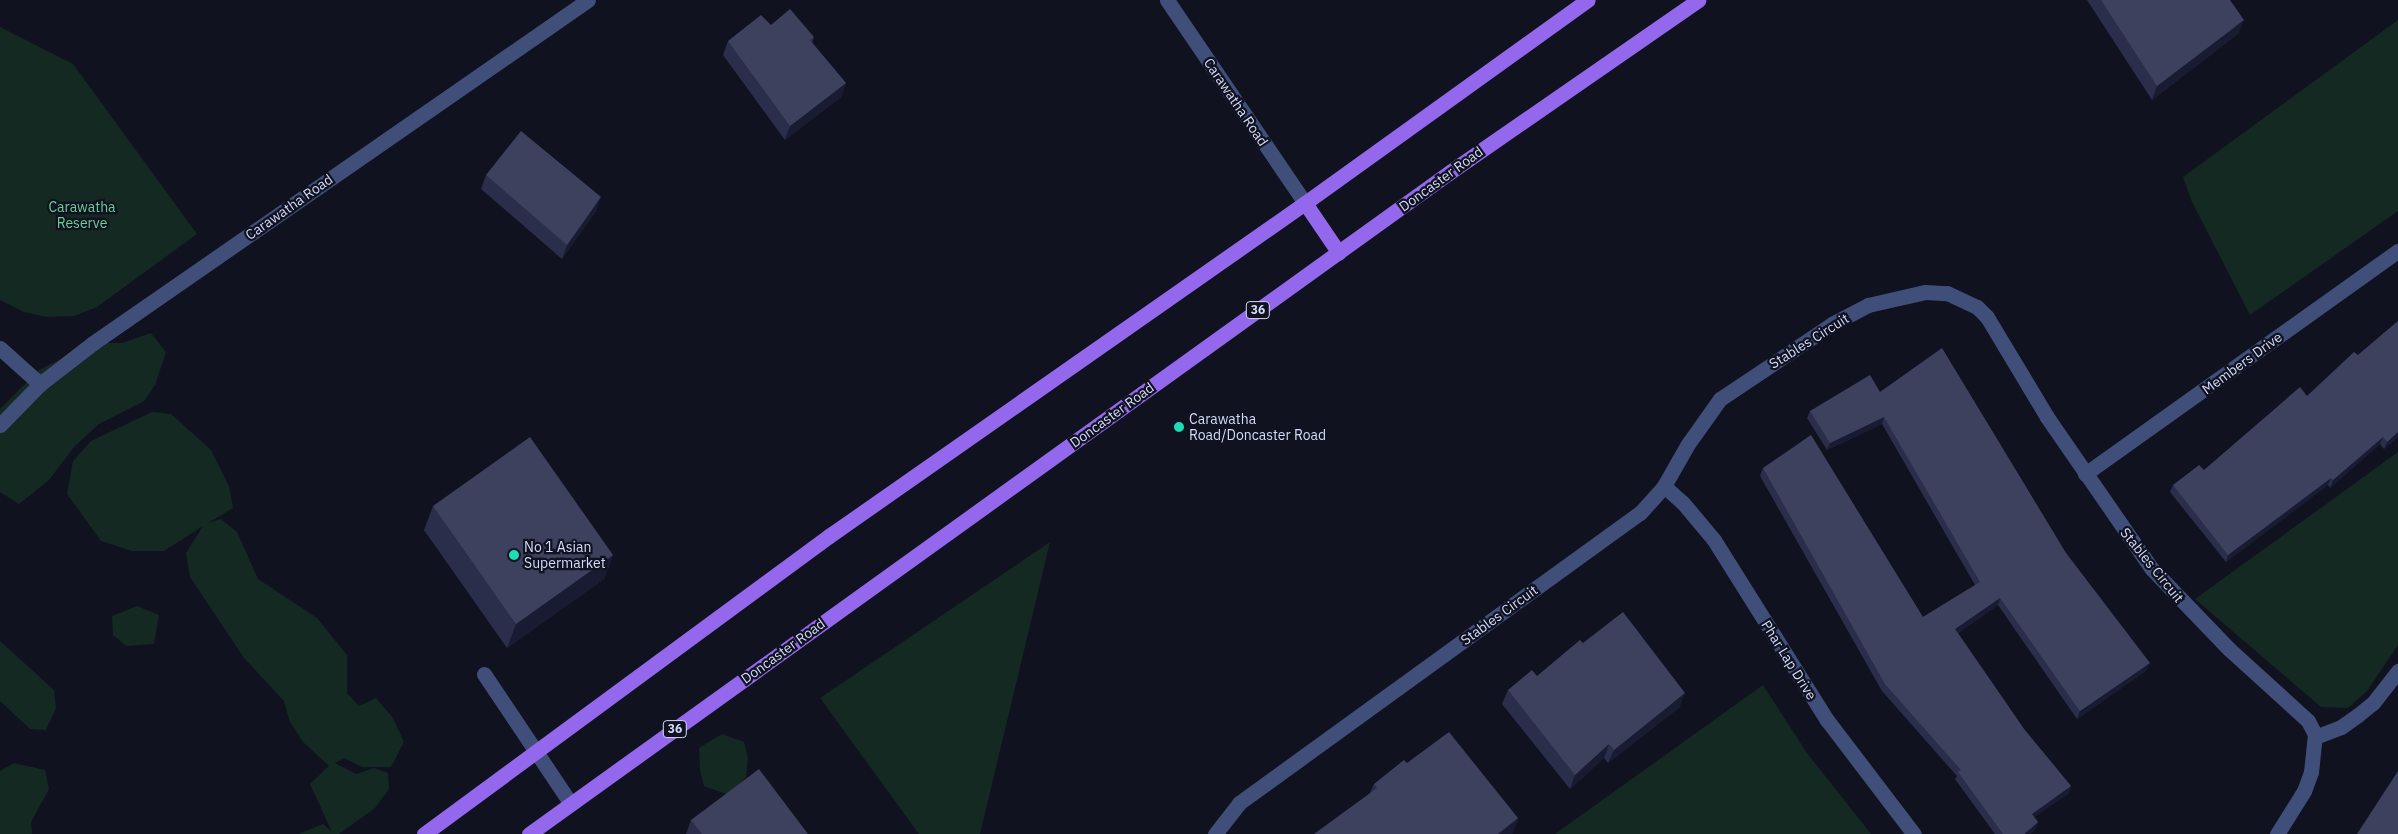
<!DOCTYPE html>
<html>
<head>
<meta charset="utf-8">
<style>
	body { margin:0 }
	#map { position:relative; width:2398px; height:834px; overflow:hidden; background:#101220; font-family:"IBM Plex Sans",sans-serif }
	div>[style] { position:absolute }
	[style*='--x'] { left:calc(var(--x)*1px); top:calc(var(--y)*1px); width:calc(var(--w)*1px); rotate:calc(var(--a)*1deg) }
	.green>* { inset:0; background:#142922 }
	.minor>* { height:15px; margin:-7.5px; padding:0 7.5px; transform-origin:7.5px; border-radius:7.5px; background:#404f79 }
	.major>* { height:15px; margin:-7.5px; padding:0 7.5px; transform-origin:7.5px; border-radius:7.5px; background:#9368ec }
	.wall>* { inset:0; background:#2b2e4b }
	.shaded-wall>* { inset:0; background:#181b32 }
	.building>* { inset:0; background:#3d415e }
	.dots>* { width:14px; height:14px; translate:-50% -50%; box-sizing:border-box; border:2px solid #101220; border-radius:50% }
	span { translate:-50% -50%; white-space:nowrap; text-align:center; line-height:1.15; -webkit-text-stroke:4.5px #101220; paint-order:stroke }
	.shield-label span { padding:1px 4px; background:#101220; border:1px solid; border-radius:4px; -webkit-text-stroke-width:0 }
	.shield-label { font-size:12px; color:#d4dbfa; font-weight:700 }
	.street-label { font-size:14px; color:#d4dbfa }
	.park-label { font-size:14px; color:#69d097 }
	.poi-label { font-size:14px; color:#d4dbfa }
	.left { translate:0 -50%; text-align:left }
</style>
</head>
<body>
<div id="map">
	<div class="green">
		<div style="clip-path:polygon(2398px 20px,2398px 211px,2250px 315px,2192px 202px,2183px 177px)"></div>
		<div style="clip-path:polygon(0 27px,73px 64px,197px 234px,97px 307px,74px 316px,47px 317px,24px 312px,0 300px)"></div>
		<div style="clip-path:polygon(151px 333px,166px 352px,155px 385px,144px 401px,99px 424px,74px 447px,49px 480px,19px 504px,0 492px,0 409px,39px 370px,93px 343px,122px 343px)"></div>
		<div style="clip-path:polygon(152px 412px,171px 414px,211px 450px,229px 486px,233px 508px,208px 523px,221px 519px,237px 532px,258px 579px,317px 618px,347px 655px,347px 693px,359px 706px,376px 698px,393px 718px,404px 742px,391px 767px,362px 767px,344px 758px,335px 763px,356px 774px,374px 768px,388px 773px,389px 789px,375px 808px,339px 834px,298px 834px,323px 824px,332px 832px,310px 784px,329px 766px,303px 742px,290px 722px,284px 701px,244px 658px,190px 577px,186px 553px,203px 526px,164px 551px,132px 551px,101px 541px,67px 494px,73px 461px,91px 441px)"></div>
		<div style="clip-path:polygon(2398px 452px,2398px 645px,2367px 691px,2348px 708px,2321px 707px,2195px 599px)"></div>
		<div style="clip-path:polygon(1050px 542px,980px 834px,919px 834px,820px 698px)"></div>
		<div style="clip-path:polygon(137px 606px,159px 615px,154px 644px,126px 646px,113px 635px,112px 616px)"></div>
		<div style="clip-path:polygon(0 641px,54px 690px,56px 708px,46px 730px,30px 729px,0 701px)"></div>
		<div style="clip-path:polygon(1763px 685px,1807px 753px,1871px 834px,1555px 834px)"></div>
		<div style="clip-path:polygon(722px 734px,744px 742px,748px 758px,746px 777px,729px 795px,704px 786px,700px 771px,699px 748px)"></div>
		<div style="clip-path:polygon(14px 763px,45px 770px,49px 789px,31px 822px,32px 834px,0 834px,0 771px)"></div>
	</div>
	<div class="minor">
		<div style="--x:1167;--y:0;--w:245;--a:55.8"></div>
		<div style="--x:0;--y:348;--w:54;--a:42"></div>
		<div style="--x:0;--y:425;--w:57;--a:-45.7"></div>
		<div style="--x:40;--y:384;--w:67;--a:-37.7"></div>
		<div style="--x:93;--y:343;--w:602;--a:-34.72"></div>
		<div style="--x:2085;--y:474;--w:384;--a:-35.5"></div>
		<div style="--x:1664;--y:486;--w:25;--a:42"></div>
		<div style="--x:1683;--y:503;--w:48;--a:50"></div>
		<div style="--x:1714;--y:540;--w:213;--a:57.9"></div>
		<div style="--x:1827;--y:720;--w:143;--a:52.7"></div>
		<div style="--x:484;--y:674;--w:156;--a:56.2"></div>
		<div style="--x:2315;--y:737;--w:28;--a:-21"></div>
		<div style="--x:2341;--y:727;--w:21;--a:-35"></div>
		<div style="--x:2358;--y:715;--w:19;--a:-39"></div>
		<div style="--x:2373;--y:703;--w:41;--a:-52"></div>
		<div style="--x:1215;--y:834;--w:39;--a:-52"></div>
		<div style="--x:1239;--y:803;--w:495;--a:-35.9"></div>
		<div style="--x:1640;--y:513;--w:36;--a:-48"></div>
		<div style="--x:1664;--y:486;--w:48;--a:-60.3"></div>
		<div style="--x:1688;--y:444;--w:55;--a:-54.6"></div>
		<div style="--x:1720;--y:399;--w:135;--a:-33.8"></div>
		<div style="--x:1832;--y:324;--w:41;--a:-27.8"></div>
		<div style="--x:1868;--y:305;--w:58;--a:-12.8"></div>
		<div style="--x:1925;--y:292;--w:22;--a:3"></div>
		<div style="--x:1947;--y:293;--w:33;--a:25"></div>
		<div style="--x:1977;--y:307;--w:14;--a:45"></div>
		<div style="--x:1987;--y:317;--w:117;--a:59"></div>
		<div style="--x:2047;--y:417;--w:185;--a:55.4"></div>
		<div style="--x:2152;--y:569;--w:111;--a:46.1"></div>
		<div style="--x:2229;--y:649;--w:107;--a:42.3"></div>
		<div style="--x:2308;--y:721;--w:15;--a:62"></div>
		<div style="--x:2315;--y:734;--w:38;--a:96"></div>
		<div style="--x:2311;--y:772;--w:20;--a:110"></div>
		<div style="--x:2304;--y:791;--w:51;--a:122.1"></div>
	</div>
	<div class="major">
		<div style="--x:1305;--y:203;--w:60;--a:55.8"></div>
		<div style="--x:424;--y:834;--w:503;--a:-36.35"></div>
		<div style="--x:829;--y:536;--w:581;--a:-34.98"></div>
		<div style="--x:1305;--y:203;--w:348;--a:-35.7"></div>
		<div style="--x:529;--y:834;--w:1134;--a:-35.71"></div>
		<div style="--x:1450;--y:172;--w:302;--a:-34.7"></div>
	</div>
	<div class="wall">
		<div style="clip-path:polygon(2087px 0,2230px 0,2239px 33px,2152px 100px)"></div>
		<div style="clip-path:polygon(771px 25px,814px 37px,812px 43px,846px 83px,841px 97px,785px 140px,723px 55px,728px 41px)"></div>
		<div style="clip-path:polygon(486px 175px,596px 211px,562px 259px,481px 189px)"></div>
		<div style="clip-path:polygon(2398px 321px,2398px 437px,2384px 449px,2380px 444px,2330px 488px,2328px 485px,2226px 562px,2170px 492px,2173px 485px,2204px 470px,2307px 396px,2358px 355px)"></div>
		<div style="clip-path:polygon(1880px 392px,2066px 553px,2147px 670px,2077px 719px,1998px 605px,1958px 633px,2024px 729px,2071px 786px,2068px 794px,2034px 817px,2038px 822px,2035px 830px,2030px 834px,1995px 834px,1955px 779px,1957px 776px,1882px 691px,1760px 476px,1763px 468px,1923px 617px,1975px 585px,1882px 424px,1827px 450px,1807px 418px,1810px 411px)"></div>
		<div style="clip-path:polygon(433px 506px,613px 555px,604px 579px,507px 648px,424px 530px)"></div>
		<div style="clip-path:polygon(1583px 643px,1680px 707px,1608px 763px,1604px 758px,1570px 789px,1502px 704px,1508px 690px,1537px 676px)"></div>
		<div style="clip-path:polygon(1407px 763px,1518px 818px,1512px 834px,1370px 793px,1374px 784px)"></div>
		<div style="clip-path:polygon(691px 820px,808px 834px,686px 834px)"></div>
	</div>
	<div class="shaded-wall">
		<div style="clip-path:polygon(2244px 20px,2239px 33px,2152px 100px,2157px 86px)"></div>
		<div style="clip-path:polygon(846px 83px,841px 97px,785px 140px,790px 126px)"></div>
		<div style="clip-path:polygon(601px 197px,596px 211px,562px 259px,567px 245px)"></div>
		<div style="clip-path:polygon(1884px 417px,1882px 424px,1827px 450px,1830px 443px)"></div>
		<div style="clip-path:polygon(2398px 432px,2398px 437px,2384px 449px,2387px 442px)"></div>
		<div style="clip-path:polygon(2383px 437px,2380px 444px,2330px 488px,2333px 480px)"></div>
		<div style="clip-path:polygon(2331px 478px,2328px 485px,2226px 562px,2228px 555px)"></div>
		<div style="clip-path:polygon(613px 555px,604px 579px,507px 648px,516px 624px)"></div>
		<div style="clip-path:polygon(2000px 598px,1998px 605px,1953px 636px,1955px 629px)"></div>
		<div style="clip-path:polygon(2150px 663px,2147px 670px,2077px 719px,2080px 711px)"></div>
		<div style="clip-path:polygon(1685px 693px,1680px 707px,1608px 763px,1614px 750px)"></div>
		<div style="clip-path:polygon(1609px 744px,1604px 758px,1570px 789px,1575px 775px)"></div>
		<div style="clip-path:polygon(2071px 786px,2068px 794px,2029px 821px,2032px 814px)"></div>
		<div style="clip-path:polygon(1518px 818px,1512px 834px,1498px 834px)"></div>
		<div style="clip-path:polygon(2038px 822px,2035px 830px,2030px 834px,2024px 834px)"></div>
	</div>
	<div class="building">
		<div style="clip-path:polygon(2101px 0,2230px 0,2244px 20px,2157px 86px)"></div>
		<div style="clip-path:polygon(790px 9px,814px 37px,810px 40px,846px 83px,790px 126px,728px 41px,761px 15px,771px 25px)"></div>
		<div style="clip-path:polygon(521px 131px,601px 197px,567px 245px,486px 175px)"></div>
		<div style="clip-path:polygon(2398px 321px,2398px 432px,2387px 442px,2383px 437px,2333px 480px,2331px 478px,2228px 555px,2173px 485px,2199px 465px,2204px 470px,2300px 387px,2307px 396px,2354px 352px,2358px 355px)"></div>
		<div style="clip-path:polygon(1942px 348px,2066px 553px,2150px 663px,2080px 711px,2000px 598px,1955px 629px,2024px 729px,2071px 786px,2032px 814px,2038px 822px,2024px 834px,2003px 834px,1958px 772px,1961px 770px,1885px 684px,1763px 468px,1811px 435px,1923px 617px,1980px 582px,1884px 417px,1830px 443px,1810px 411px,1870px 375px,1880px 392px)"></div>
		<div style="clip-path:polygon(530px 437px,613px 555px,516px 624px,433px 506px)"></div>
		<div style="clip-path:polygon(1623px 612px,1685px 693px,1614px 750px,1609px 744px,1575px 775px,1508px 690px,1532px 670px,1537px 676px,1580px 640px,1583px 643px)"></div>
		<div style="clip-path:polygon(1449px 732px,1518px 818px,1498px 834px,1314px 834px,1377px 788px,1374px 784px,1404px 760px,1407px 763px)"></div>
		<div style="clip-path:polygon(759px 769px,808px 834px,702px 834px,691px 820px)"></div>
		<div style="clip-path:polygon(2398px 771px,2398px 834px,2357px 834px)"></div>
	</div>
	<div class="dots">
		<div style="left:1179px;top:427px;background:#1cddb6"></div>
		<div style="left:514px;top:555px;background:#1cddb6"></div>
	</div>
	<div class="shield-label">
		<span style="left:1258px;top:310px">36</span>
		<span style="left:675px;top:729px">36</span>
	</div>
	<div class="street-label">
		<span style="left:1236px;top:102px;rotate:56deg">Carawatha Road</span>
		<span style="left:1441px;top:179px;rotate:-36deg">Doncaster Road</span>
		<span style="left:289px;top:207px;rotate:-35deg">Carawatha Road</span>
		<span style="left:1809px;top:341px;rotate:-32deg">Stables Circuit</span>
		<span style="left:2242px;top:363px;rotate:-36deg">Members Drive</span>
		<span style="left:1112px;top:415px;rotate:-36deg">Doncaster Road</span>
		<span style="left:2152px;top:565px;rotate:51deg">Stables Circuit</span>
		<span style="left:1499px;top:615px;rotate:-36deg">Stables Circuit</span>
		<span style="left:783px;top:651px;rotate:-36deg">Doncaster Road</span>
		<span style="left:1789px;top:660px;rotate:58deg">Phar Lap Drive</span>
	</div>
	<div class="park-label">
		<span style="left:82px;top:215px">Carawatha<br>Reserve</span>
	</div>
	<div class="poi-label">
		<span class="left" style="left:1189px;top:427px">Carawatha<br>Road/Doncaster Road</span>
		<span class="left" style="left:524px;top:555px">No 1 Asian<br>Supermarket</span>
	</div>
</div>
</body>
</html>
